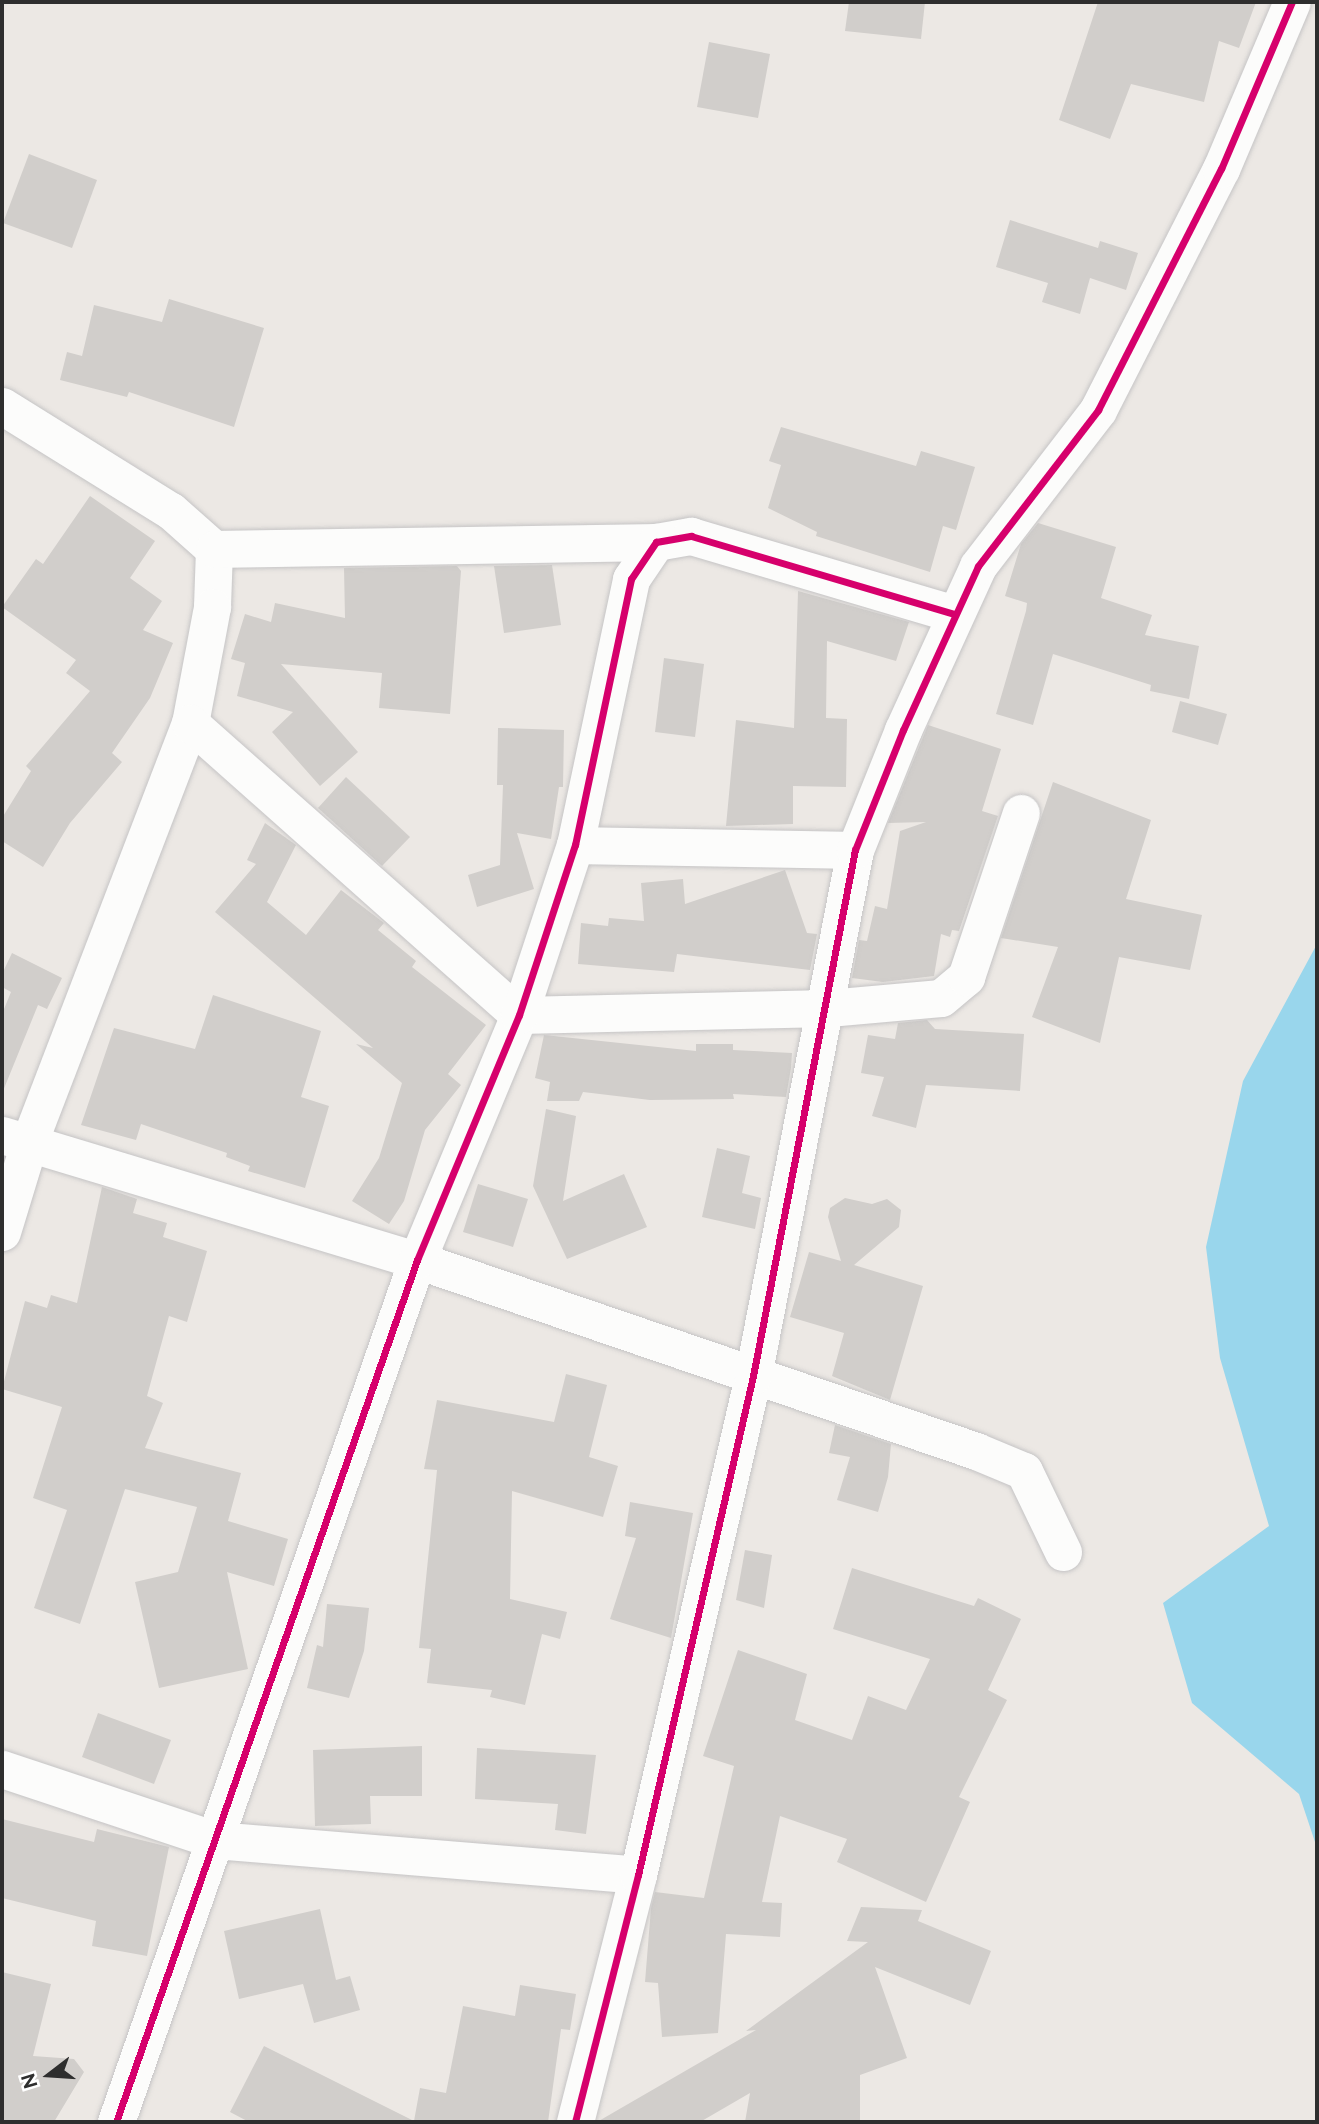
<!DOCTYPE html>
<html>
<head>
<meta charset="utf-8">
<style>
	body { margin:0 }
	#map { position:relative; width:1319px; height:2124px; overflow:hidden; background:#ece8e4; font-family:Raleway,sans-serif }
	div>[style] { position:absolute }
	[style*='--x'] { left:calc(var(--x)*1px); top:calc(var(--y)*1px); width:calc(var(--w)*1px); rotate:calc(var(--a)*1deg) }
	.water>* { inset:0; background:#99d6ec }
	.building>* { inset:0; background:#d1cecb }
	.roads { filter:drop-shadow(0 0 2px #c5c4c5) drop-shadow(0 0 2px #c5c4c5) }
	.minor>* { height:37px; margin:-18.5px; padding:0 18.5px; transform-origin:18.5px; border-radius:18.5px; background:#fcfcfb }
	.cycleway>* { height:7px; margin:-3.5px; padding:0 3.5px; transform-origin:3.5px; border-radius:3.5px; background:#d6006c }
	span { translate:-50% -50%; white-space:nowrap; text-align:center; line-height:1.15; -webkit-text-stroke:5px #fff; paint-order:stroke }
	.frame { position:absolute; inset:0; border:4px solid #2e2e2e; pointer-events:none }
	.north { position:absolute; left:14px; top:2040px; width:70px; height:70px; -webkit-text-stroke:5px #fff; paint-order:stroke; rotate:253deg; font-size:19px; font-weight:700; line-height:28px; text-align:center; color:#2e2e2e }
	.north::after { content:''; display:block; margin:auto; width:24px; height:32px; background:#2e2e2e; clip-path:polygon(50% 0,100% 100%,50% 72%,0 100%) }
</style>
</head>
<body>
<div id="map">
	<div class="water">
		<div style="clip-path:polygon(1317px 944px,1317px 1848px,1299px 1794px,1192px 1703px,1163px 1603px,1269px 1526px,1220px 1358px,1206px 1247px,1243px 1081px)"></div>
	</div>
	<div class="building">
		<div style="clip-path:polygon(849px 2px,925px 2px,921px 39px,845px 31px)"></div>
		<div style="clip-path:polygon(1098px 2px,1256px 2px,1239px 48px,1219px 41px,1204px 102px,1131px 84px,1110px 139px,1059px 120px)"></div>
		<div style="clip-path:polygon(709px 42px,770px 54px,758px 118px,697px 107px)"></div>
		<div style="clip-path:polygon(29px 154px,97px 180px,72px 248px,3px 223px)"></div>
		<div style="clip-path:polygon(1010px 220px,1098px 248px,1100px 241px,1138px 253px,1126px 290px,1090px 278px,1080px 314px,1042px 302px,1048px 283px,996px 267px)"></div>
		<div style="clip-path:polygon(169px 299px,264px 328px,234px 427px,129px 392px,127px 397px,60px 380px,67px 352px,82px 356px,94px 305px,162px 322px)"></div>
		<div style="clip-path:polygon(781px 427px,916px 466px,921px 451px,975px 467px,956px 530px,943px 526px,930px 572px,816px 536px,817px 532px,768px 508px,781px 465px,769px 461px)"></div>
		<div style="clip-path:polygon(90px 496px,155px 541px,130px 578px,162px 601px,143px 630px,173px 643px,150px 698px,112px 753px,122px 762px,70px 823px,43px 867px,2px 841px,2px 818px,31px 771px,26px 766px,90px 691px,66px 673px,76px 660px,2px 607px,36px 559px,43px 564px)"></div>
		<div style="clip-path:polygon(1038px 523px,1116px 547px,1101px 598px,1152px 615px,1145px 635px,1199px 646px,1189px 699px,1150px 691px,1151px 685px,1053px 654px,1033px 725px,996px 714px,1026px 611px,1027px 603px,1005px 596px,1021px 544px)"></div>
		<div style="clip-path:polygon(552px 565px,561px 625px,504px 633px,494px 566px)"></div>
		<div style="clip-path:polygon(457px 566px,461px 571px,450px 714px,379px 708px,382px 673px,281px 664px,358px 752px,320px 786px,272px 732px,293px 712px,237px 696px,245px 663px,231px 659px,245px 614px,271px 622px,275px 603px,345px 618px,344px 568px)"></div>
		<div style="clip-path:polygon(798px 591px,909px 622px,896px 661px,827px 641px,826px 718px,847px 719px,846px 787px,793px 786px,793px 824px,726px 826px,736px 720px,794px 728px)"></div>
		<div style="clip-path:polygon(664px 658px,704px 664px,695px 737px,655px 732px)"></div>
		<div style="clip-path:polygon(1180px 701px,1227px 714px,1218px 745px,1172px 732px)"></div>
		<div style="clip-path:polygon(928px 725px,1001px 749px,982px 811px,998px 816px,959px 931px,952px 930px,950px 937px,941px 934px,934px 976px,883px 982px,852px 978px,859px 940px,867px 941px,875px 906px,887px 909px,900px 831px,926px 822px,888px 823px)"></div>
		<div style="clip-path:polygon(498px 728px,564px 730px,563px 787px,559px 787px,551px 839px,517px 833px,534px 889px,477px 907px,468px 875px,500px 865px,503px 785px,497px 785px)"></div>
		<div style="clip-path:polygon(346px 777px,410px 837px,382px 866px,318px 808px)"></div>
		<div style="clip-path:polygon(1053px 782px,1151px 820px,1126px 899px,1202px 915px,1190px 970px,1119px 957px,1100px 1043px,1032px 1017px,1058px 947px,1001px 938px)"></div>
		<div style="clip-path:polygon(265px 823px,296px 845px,267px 902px,306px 935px,341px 890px,384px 923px,378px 930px,416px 961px,412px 967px,486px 1025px,448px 1074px,461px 1085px,425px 1130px,404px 1201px,389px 1224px,352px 1201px,379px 1158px,402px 1083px,356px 1044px,373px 1048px,215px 912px,256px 864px,247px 860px)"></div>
		<div style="clip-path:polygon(785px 870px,807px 933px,817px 934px,810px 970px,677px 954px,674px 972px,578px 964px,581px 923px,608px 926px,609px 918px,644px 921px,641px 883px,683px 879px,685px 904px)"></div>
		<div style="clip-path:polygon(12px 953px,62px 978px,47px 1009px,38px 1005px,3px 1091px,2px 1014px,11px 992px,2px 987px,2px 974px)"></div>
		<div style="clip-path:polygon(213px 995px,321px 1031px,301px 1097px,329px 1106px,305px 1188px,248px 1171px,250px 1166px,226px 1157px,227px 1153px,141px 1124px,136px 1140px,81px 1125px,114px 1028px,195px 1049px)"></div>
		<div style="clip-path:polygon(927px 1020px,935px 1029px,1024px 1034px,1020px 1091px,926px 1085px,916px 1128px,872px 1116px,884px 1077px,861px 1073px,868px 1035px,895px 1039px,898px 1023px)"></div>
		<div style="clip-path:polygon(544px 1035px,696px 1051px,696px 1044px,733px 1044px,733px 1050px,792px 1053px,791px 1068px,786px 1097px,733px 1094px,734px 1099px,650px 1100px,583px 1092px,579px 1101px,547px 1101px,550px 1082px,535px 1078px)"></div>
		<div style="clip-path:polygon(546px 1109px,576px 1116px,563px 1201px,624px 1174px,647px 1227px,567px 1259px,533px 1186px)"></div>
		<div style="clip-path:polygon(717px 1148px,750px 1156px,742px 1193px,761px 1198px,755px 1229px,702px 1217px)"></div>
		<div style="clip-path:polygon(478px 1184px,528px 1199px,513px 1247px,463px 1232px)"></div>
		<div style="clip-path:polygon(102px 1187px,137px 1199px,133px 1213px,167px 1223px,163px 1237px,207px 1251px,187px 1322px,169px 1316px,147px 1396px,163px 1403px,145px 1448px,241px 1473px,228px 1521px,288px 1539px,274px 1586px,227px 1572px,248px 1669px,159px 1688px,135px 1582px,178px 1572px,197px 1507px,125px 1489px,80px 1624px,34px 1608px,67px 1510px,33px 1498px,62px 1407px,2px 1389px,25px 1301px,47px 1308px,51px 1295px,77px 1303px)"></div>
		<div style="clip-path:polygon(845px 1198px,872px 1204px,887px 1199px,901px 1210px,899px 1227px,854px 1265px,923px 1286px,890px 1400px,832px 1376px,844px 1333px,790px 1317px,809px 1252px,841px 1261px,828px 1217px,830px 1208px)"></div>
		<div style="clip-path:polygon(566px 1374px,607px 1385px,589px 1457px,618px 1466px,603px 1517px,512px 1491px,510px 1599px,567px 1612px,560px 1639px,542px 1634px,525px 1705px,490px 1697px,492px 1690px,427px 1683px,431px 1649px,419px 1648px,437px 1470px,424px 1469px,437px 1400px,554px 1422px)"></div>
		<div style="clip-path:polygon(835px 1425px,891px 1444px,888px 1477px,878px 1512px,837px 1500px,850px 1457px,829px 1453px)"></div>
		<div style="clip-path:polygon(630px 1502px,693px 1513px,671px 1638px,610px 1619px,636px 1538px,625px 1536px)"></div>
		<div style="clip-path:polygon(745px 1550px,772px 1555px,764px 1608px,736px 1600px)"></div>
		<div style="clip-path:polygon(852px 1568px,974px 1606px,978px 1598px,1021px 1619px,988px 1690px,1007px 1700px,959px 1797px,970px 1802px,926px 1902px,837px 1862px,847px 1839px,780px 1816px,762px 1902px,782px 1903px,780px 1937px,726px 1934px,718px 2033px,662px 2037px,658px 1983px,645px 1982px,651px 1908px,655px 1892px,704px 1898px,734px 1766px,703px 1756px,738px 1650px,807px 1674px,795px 1720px,852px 1740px,868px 1696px,906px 1710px,930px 1659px,833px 1629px)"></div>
		<div style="clip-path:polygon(327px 1604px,369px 1608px,364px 1651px,349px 1698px,307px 1688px,317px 1645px,323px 1647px)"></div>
		<div style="clip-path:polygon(98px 1713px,171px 1740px,154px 1784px,82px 1757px)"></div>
		<div style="clip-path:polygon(422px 1746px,422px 1796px,370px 1796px,371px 1824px,315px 1826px,313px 1750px)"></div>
		<div style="clip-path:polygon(477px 1748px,596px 1755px,586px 1834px,555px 1830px,558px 1804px,475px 1799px)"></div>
		<div style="clip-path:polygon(2px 1819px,94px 1842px,97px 1829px,169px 1847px,147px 1956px,92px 1946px,96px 1921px,2px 1898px)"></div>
		<div style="clip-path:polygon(861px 1907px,922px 1910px,918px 1921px,991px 1951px,970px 2005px,875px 1967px,907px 2058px,860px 2075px,860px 2122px,745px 2122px,750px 2093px,700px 2122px,597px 2122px,756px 2030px,746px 2031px,868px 1942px,847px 1941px)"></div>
		<div style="clip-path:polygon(320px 1909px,336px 1980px,350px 1976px,360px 2010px,314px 2023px,303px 1984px,239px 1999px,224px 1931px)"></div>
		<div style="clip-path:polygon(2px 1972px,51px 1984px,33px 2056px,74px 2059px,84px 2072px,54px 2122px,2px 2122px)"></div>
		<div style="clip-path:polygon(520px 1985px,576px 1994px,570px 2030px,561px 2029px,548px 2122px,249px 2122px,230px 2112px,264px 2046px,414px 2121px,420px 2088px,446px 2093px,463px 2006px,515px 2016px)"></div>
	</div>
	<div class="roads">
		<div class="minor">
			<div style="--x:2;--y:406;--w:199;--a:31.9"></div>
			<div style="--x:171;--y:511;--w:57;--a:41.5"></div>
			<div style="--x:214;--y:549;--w:58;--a:92"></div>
			<div style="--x:212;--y:607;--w:118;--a:100.7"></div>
			<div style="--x:190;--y:723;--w:450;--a:111"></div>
			<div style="--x:29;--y:1143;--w:93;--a:106.9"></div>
			<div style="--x:214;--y:549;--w:442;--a:-0.9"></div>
			<div style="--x:190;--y:723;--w:440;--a:41.6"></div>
			<div style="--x:519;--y:1015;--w:309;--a:-1.3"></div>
			<div style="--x:828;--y:1008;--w:113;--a:-5.1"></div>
			<div style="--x:941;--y:998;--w:33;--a:-40"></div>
			<div style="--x:966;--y:977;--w:173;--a:-71.5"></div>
			<div style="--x:575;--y:845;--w:280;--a:1"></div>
			<div style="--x:2;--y:1135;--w:433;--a:16.8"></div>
			<div style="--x:417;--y:1260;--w:591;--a:18.86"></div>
			<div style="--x:976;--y:1451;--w:52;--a:22.6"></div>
			<div style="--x:1024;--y:1471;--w:90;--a:64.3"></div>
			<div style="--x:2;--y:1769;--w:225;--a:18.4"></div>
			<div style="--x:215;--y:1840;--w:424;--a:4.7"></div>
			<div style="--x:116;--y:2122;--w:913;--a:-70.75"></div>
			<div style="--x:417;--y:1260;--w:265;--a:-67.4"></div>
			<div style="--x:519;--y:1015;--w:179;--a:-71.8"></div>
			<div style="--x:575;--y:845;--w:272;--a:-78.1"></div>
			<div style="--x:631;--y:579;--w:45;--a:-56"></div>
			<div style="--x:656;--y:542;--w:36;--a:-10"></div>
			<div style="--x:691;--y:536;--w:275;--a:16.5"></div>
			<div style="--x:575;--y:2122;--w:255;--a:-75.7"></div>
			<div style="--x:638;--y:1875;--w:512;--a:-77.02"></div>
			<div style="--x:753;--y:1376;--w:536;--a:-79.03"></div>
			<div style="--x:855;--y:850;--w:129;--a:-68.2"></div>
			<div style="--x:903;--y:730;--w:180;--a:-65.4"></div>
			<div style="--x:978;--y:566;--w:197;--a:-52.4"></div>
			<div style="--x:1098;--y:410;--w:271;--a:-63"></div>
			<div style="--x:1221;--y:169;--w:181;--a:-67"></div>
		</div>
	</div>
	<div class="cycleway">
		<div style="--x:116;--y:2122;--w:913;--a:-70.75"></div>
		<div style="--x:417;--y:1260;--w:265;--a:-67.4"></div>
		<div style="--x:519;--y:1015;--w:179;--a:-71.8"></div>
		<div style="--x:575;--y:845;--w:272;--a:-78.1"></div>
		<div style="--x:631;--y:579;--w:45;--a:-56"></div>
		<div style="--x:656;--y:542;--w:36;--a:-10"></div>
		<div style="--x:691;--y:536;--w:275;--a:16.5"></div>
		<div style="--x:575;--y:2122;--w:255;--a:-75.7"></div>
		<div style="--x:638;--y:1875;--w:512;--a:-77.02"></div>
		<div style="--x:753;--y:1376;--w:536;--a:-79.03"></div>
		<div style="--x:855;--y:850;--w:129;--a:-68.2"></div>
		<div style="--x:903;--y:730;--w:180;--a:-65.4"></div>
		<div style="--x:978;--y:566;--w:197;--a:-52.4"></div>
		<div style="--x:1098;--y:410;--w:271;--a:-63"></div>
		<div style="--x:1221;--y:169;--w:181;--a:-67"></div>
	</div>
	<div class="frame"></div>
	<div class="north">N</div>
</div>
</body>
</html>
